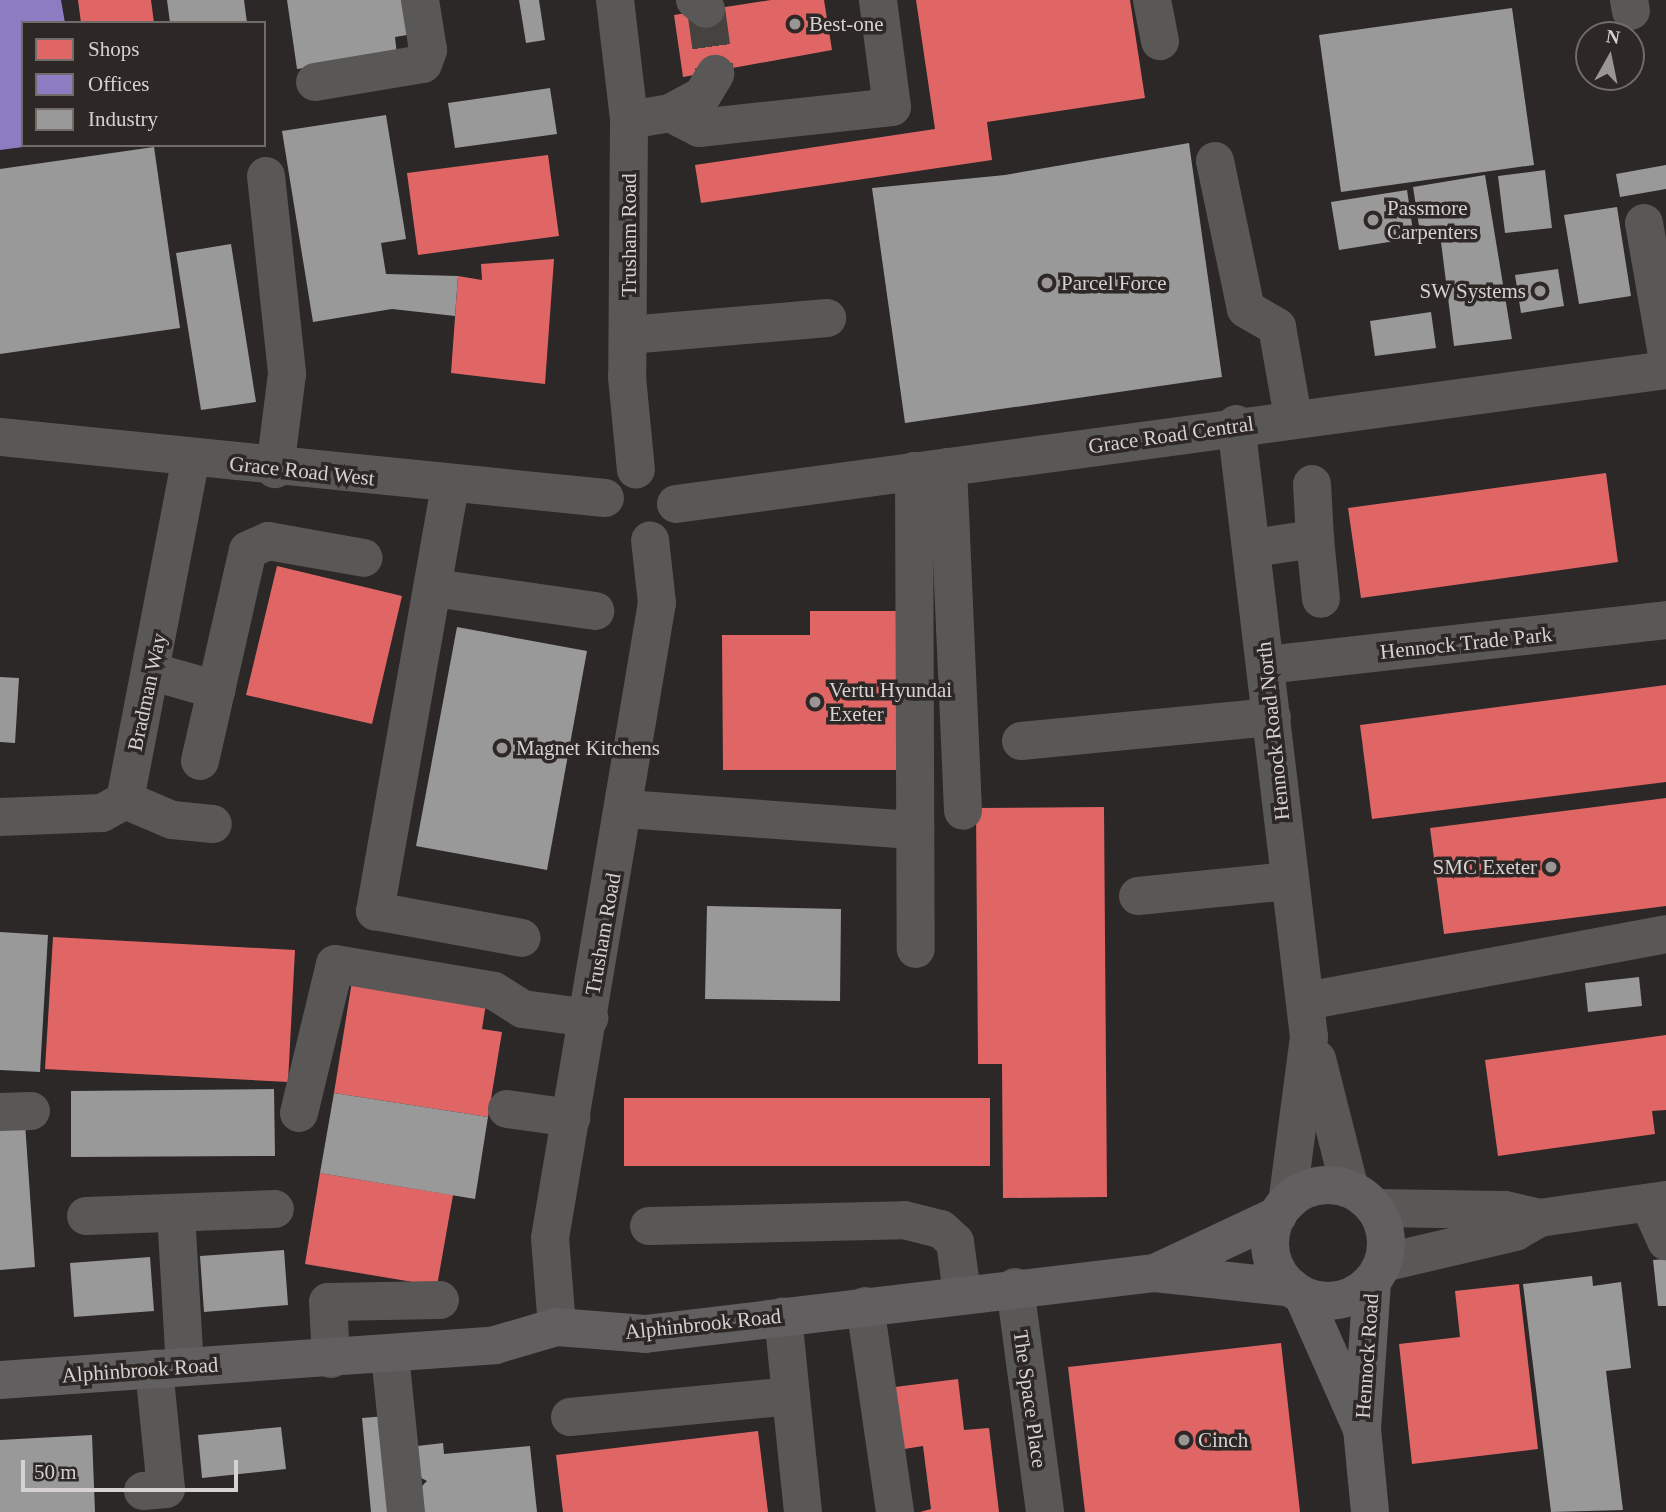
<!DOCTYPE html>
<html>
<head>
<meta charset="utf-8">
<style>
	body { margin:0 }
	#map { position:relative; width:1666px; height:1512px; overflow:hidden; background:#2b2827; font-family:"Times New Roman",serif }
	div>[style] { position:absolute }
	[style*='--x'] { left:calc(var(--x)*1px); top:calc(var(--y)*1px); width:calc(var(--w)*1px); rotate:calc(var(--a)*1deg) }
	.shops>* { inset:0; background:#e06666 }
	.offices>* { inset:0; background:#8e7cc3 }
	.industry>* { inset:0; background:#999 }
	.minor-tunnel>* { height:38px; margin-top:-19px; transform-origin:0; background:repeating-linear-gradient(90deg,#454240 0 38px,transparent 0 57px) }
	.minor>* { height:38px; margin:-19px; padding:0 19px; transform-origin:19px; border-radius:19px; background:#595857 }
	.major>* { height:38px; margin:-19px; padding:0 19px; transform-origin:19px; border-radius:19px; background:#615f5f }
	.major>.ring { margin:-19px; padding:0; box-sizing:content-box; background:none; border:38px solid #615f5f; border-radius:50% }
	.dots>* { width:19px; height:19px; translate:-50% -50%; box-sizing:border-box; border:4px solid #2d2725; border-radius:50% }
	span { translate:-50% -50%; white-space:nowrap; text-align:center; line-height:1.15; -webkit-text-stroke:7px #2d2725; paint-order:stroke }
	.poi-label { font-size:21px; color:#d6d2d1 }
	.left { translate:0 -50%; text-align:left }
	.right { translate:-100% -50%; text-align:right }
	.street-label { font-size:21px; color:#d6d2d1 }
	.legend { position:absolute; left:21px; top:21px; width:245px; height:126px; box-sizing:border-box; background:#2d2725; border:2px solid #716b6a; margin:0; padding:9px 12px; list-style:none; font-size:21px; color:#d6d2d1 }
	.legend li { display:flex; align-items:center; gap:14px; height:35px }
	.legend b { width:35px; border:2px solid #716b6a }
	.north { position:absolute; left:1575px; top:21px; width:70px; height:70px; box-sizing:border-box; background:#2d2725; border:2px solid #716b6a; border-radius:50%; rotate:9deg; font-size:19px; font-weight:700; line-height:28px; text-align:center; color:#d6d2d1 }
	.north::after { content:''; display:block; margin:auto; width:24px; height:32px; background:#9a9696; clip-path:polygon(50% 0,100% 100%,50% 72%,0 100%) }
	.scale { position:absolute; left:21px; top:1460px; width:217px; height:32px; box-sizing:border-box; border:4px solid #d6d2d1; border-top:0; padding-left:9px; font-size:21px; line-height:24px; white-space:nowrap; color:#d6d2d1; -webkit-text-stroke:5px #2d2725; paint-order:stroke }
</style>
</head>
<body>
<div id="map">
	<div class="shops">
		<div style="clip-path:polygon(78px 0,151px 0,154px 23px,81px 23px)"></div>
		<div style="clip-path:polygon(771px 0,824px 0,832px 50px,683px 77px,674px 15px)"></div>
		<div style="clip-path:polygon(916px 0,1130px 0,1145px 98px,987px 122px,992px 160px,701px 203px,695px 165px,935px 129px)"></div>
		<div style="clip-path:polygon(548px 155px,559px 236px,418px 255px,407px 173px)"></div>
		<div style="clip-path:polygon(554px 259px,545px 384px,451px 373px,458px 276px,482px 280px,481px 264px)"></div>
		<div style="clip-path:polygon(1606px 473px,1618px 562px,1361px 598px,1348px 508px)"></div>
		<div style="clip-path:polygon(277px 566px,402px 596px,372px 724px,246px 695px)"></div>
		<div style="clip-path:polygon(810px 611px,908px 611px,908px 770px,723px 770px,722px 635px,810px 635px)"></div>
		<div style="clip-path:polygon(1666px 685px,1666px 782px,1372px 819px,1360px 725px)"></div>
		<div style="clip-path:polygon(1666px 798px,1666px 906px,1444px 934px,1430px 828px)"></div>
		<div style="clip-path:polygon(1104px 807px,1107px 1197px,1003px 1198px,1002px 1064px,978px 1064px,976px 808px)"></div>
		<div style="clip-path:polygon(53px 937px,295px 950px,288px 1082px,45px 1069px)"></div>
		<div style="clip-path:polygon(353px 975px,487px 997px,482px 1029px,502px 1032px,488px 1117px,334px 1093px)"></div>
		<div style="clip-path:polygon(1666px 1035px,1666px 1110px,1652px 1111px,1655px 1134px,1498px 1156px,1485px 1060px)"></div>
		<div style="clip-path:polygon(624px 1098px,990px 1098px,990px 1166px,624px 1166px)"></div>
		<div style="clip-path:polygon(320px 1173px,453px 1195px,437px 1286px,305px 1264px)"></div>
		<div style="clip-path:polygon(1519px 1284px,1538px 1449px,1412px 1464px,1399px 1344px,1460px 1337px,1455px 1291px)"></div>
		<div style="clip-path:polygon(1281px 1343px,1300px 1512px,1085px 1512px,1068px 1367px)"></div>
		<div style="clip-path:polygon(958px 1379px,964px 1430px,989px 1428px,999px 1512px,920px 1512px,931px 1509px,923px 1446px,898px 1450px,895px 1387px)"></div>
		<div style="clip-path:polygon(758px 1431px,768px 1512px,563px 1512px,556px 1455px)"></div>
	</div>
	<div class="offices">
		<div style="clip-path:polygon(0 0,61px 0,65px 23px,23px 23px,23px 147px,0 150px)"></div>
	</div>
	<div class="industry">
		<div style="clip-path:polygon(167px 0,244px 0,247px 23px,170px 23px)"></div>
		<div style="clip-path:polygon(287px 0,408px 0,413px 34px,395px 37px,397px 55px,297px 69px)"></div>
		<div style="clip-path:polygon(519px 0,539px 0,545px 40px,526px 43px)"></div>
		<div style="clip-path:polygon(1512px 8px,1534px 165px,1341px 192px,1319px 35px)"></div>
		<div style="clip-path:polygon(550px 88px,557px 134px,455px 148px,448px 103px)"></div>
		<div style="clip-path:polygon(386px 115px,406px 239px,381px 243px,386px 274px,458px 276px,455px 316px,392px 309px,313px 322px,282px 131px)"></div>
		<div style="clip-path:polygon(1189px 143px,1222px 377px,905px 423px,872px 188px,1005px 175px)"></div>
		<div style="clip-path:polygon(154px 147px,180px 328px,0 354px,0 169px)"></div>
		<div style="clip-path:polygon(1666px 165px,1666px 189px,1620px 197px,1616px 174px)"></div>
		<div style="clip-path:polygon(1545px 170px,1552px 228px,1505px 233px,1498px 176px)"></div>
		<div style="clip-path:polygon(1485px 175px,1512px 339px,1454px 346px,1439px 226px,1419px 226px,1413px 187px)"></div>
		<div style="clip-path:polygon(1407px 190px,1414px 238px,1339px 250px,1331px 202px)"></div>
		<div style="clip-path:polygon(1617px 207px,1631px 296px,1579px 304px,1564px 215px)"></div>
		<div style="clip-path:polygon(231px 244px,256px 402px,201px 410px,176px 253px)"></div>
		<div style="clip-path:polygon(1558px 269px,1564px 306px,1521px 313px,1515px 275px)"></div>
		<div style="clip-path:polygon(1431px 312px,1436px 348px,1375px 356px,1370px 321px)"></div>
		<div style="clip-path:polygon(457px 627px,587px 651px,547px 870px,416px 846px)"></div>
		<div style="clip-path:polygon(0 677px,19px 678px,15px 743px,0 742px)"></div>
		<div style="clip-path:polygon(707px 906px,841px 909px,840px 1001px,705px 999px)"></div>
		<div style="clip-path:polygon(0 932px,48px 935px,40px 1072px,0 1070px)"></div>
		<div style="clip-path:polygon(1639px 977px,1642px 1006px,1588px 1012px,1585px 983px)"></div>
		<div style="clip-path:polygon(274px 1089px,275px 1156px,71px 1157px,71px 1091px)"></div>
		<div style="clip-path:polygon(334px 1093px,488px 1117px,475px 1199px,320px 1173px)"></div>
		<div style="clip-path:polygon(25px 1123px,35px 1267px,0 1270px,0 1124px)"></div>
		<div style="clip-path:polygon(284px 1250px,288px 1305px,204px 1312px,200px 1256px)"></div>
		<div style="clip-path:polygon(150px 1257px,154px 1311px,74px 1317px,70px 1263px)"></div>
		<div style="clip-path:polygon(1666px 1259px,1666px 1306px,1658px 1306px,1653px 1260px)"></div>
		<div style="clip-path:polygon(1592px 1276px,1593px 1286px,1621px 1282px,1631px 1368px,1606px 1371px,1623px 1510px,1551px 1512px,1523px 1284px)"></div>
		<div style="clip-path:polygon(386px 1416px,396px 1512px,371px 1512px,362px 1418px)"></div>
		<div style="clip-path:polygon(281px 1427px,286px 1469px,202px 1478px,198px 1435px)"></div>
		<div style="clip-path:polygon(92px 1435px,95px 1512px,0 1512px,0 1440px)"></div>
		<div style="clip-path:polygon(443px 1443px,444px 1454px,530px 1446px,537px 1512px,411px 1512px,410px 1498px,427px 1481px,412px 1473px,409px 1447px)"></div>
	</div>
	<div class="minor-tunnel">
		<div style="--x:706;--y:9;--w:66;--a:82.1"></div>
	</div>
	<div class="minor">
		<div style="--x:615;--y:0;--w:121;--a:83.3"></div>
		<div style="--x:629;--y:120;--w:257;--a:90.4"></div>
		<div style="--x:627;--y:377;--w:93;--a:84.5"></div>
		<div style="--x:695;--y:0;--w:14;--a:39"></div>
		<div style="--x:1152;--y:0;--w:42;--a:79"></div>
		<div style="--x:1629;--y:0;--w:11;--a:80"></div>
		<div style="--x:315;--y:82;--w:109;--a:-9.5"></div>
		<div style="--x:423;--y:64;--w:15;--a:-70"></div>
		<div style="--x:428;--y:50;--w:51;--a:-99.1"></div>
		<div style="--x:670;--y:113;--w:36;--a:-28"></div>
		<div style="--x:702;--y:96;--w:26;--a:-59"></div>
		<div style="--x:629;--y:120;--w:42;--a:-9.7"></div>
		<div style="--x:670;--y:113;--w:33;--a:27"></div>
		<div style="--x:699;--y:128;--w:194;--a:-6.2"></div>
		<div style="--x:892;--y:107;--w:108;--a:-97.5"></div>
		<div style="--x:1215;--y:161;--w:151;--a:78.2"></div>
		<div style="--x:1246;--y:309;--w:36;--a:30"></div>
		<div style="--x:1277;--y:327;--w:91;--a:79.9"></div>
		<div style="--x:266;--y:176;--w:199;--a:83.9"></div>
		<div style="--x:287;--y:374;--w:96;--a:97.2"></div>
		<div style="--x:1644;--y:223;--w:128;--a:80.1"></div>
		<div style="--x:629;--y:335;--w:199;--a:-4.9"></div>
		<div style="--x:1236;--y:424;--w:617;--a:83.21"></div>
		<div style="--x:1309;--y:1037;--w:167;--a:97.5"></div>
		<div style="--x:0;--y:437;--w:608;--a:5.76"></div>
		<div style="--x:948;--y:467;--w:344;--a:87.5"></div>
		<div style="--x:914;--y:471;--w:478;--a:89.8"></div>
		<div style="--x:450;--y:486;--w:432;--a:100"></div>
		<div style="--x:375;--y:911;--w:149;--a:10.4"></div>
		<div style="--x:676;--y:504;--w:999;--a:-7.71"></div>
		<div style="--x:1315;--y:539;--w:60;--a:84.3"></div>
		<div style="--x:1253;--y:548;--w:63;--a:-8.3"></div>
		<div style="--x:1315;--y:539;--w:55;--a:-93.1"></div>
		<div style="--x:434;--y:588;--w:163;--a:8.1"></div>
		<div style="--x:1266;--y:665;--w:403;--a:-6.4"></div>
		<div style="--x:153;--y:672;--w:66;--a:15.7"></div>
		<div style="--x:1021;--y:741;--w:252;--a:-5.5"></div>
		<div style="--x:200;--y:761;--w:216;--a:-77.2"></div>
		<div style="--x:248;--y:550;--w:22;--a:-24"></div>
		<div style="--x:268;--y:541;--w:97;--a:10"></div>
		<div style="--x:125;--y:800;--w:51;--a:23.1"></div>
		<div style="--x:172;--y:820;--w:41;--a:5.6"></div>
		<div style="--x:626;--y:809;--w:290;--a:4.2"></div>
		<div style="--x:0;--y:817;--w:102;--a:-2.2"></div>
		<div style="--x:102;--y:813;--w:26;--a:-29"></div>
		<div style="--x:125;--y:800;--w:348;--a:-79.1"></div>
		<div style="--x:1138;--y:896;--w:152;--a:-5.7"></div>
		<div style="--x:1306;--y:1001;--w:366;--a:-10.5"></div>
		<div style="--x:1317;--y:1059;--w:134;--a:75.8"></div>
		<div style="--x:507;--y:1109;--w:65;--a:8"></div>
		<div style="--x:0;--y:1112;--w:31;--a:-2"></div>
		<div style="--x:299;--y:1113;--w:153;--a:-76.4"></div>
		<div style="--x:335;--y:964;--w:161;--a:9.6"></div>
		<div style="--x:494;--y:991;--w:34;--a:32"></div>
		<div style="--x:523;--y:1009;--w:67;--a:7.8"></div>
		<div style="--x:1649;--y:1203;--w:42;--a:65.9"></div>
		<div style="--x:1375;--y:1208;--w:130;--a:0.9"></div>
		<div style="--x:1505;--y:1210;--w:35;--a:13"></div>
		<div style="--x:1539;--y:1218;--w:128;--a:-8.1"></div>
		<div style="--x:176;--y:1213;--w:154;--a:86.7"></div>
		<div style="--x:86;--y:1216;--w:189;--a:-2.1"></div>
		<div style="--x:649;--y:1226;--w:255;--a:-1.3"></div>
		<div style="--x:904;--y:1220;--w:38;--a:14"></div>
		<div style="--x:941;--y:1229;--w:19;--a:43"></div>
		<div style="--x:955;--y:1242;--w:51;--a:82.2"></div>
		<div style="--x:1383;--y:1263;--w:136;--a:-13.2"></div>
		<div style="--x:1515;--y:1232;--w:28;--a:-30"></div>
		<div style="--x:1015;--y:1287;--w:227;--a:82.4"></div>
		<div style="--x:865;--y:1306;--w:208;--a:81.7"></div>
		<div style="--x:557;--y:1327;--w:89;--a:-94.5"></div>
		<div style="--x:550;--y:1238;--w:644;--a:-80.44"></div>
		<div style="--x:657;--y:603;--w:63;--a:-96.3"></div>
		<div style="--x:390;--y:1355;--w:158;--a:84.2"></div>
		<div style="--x:331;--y:1359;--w:57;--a:-93"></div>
		<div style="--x:328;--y:1302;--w:112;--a:-1"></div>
		<div style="--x:791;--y:1396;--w:117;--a:84.1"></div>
		<div style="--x:570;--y:1417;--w:222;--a:-5.4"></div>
		<div style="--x:791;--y:1396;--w:80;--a:-95.7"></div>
		<div style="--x:143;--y:1491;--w:23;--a:-5"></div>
		<div style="--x:166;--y:1489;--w:121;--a:-95.7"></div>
	</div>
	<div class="major">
		<div class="ring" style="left:1270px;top:1185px;width:78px;height:78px"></div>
		<div style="--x:1155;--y:1273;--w:136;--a:-25.2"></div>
		<div style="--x:1303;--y:1296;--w:145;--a:66.1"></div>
		<div style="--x:1362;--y:1429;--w:83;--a:84.5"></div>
		<div style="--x:0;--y:1380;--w:496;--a:-4"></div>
		<div style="--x:495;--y:1345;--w:65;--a:-16.2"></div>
		<div style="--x:557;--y:1327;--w:88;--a:4.5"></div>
		<div style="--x:645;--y:1334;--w:514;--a:-6.82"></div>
		<div style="--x:1155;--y:1273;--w:138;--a:6.2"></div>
		<div style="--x:1362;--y:1429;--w:147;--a:-86.1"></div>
	</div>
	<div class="dots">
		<div style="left:795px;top:24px;background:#9a9696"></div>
		<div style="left:1373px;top:220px;background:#9a9696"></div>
		<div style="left:1047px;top:283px;background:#9a9696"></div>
		<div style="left:1540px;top:291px;background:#9a9696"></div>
		<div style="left:815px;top:702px;background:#9a9696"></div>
		<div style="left:502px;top:748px;background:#9a9696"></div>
		<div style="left:1551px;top:867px;background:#9a9696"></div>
		<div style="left:1184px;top:1440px;background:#9a9696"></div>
	</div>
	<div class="poi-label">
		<span class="left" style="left:809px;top:24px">Best-one</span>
		<span class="left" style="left:1387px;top:220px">Passmore<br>Carpenters</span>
		<span class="left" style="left:1061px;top:283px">Parcel Force</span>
		<span class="right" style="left:1526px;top:291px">SW Systems</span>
		<span class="left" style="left:829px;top:702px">Vertu Hyundai<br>Exeter</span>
		<span class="left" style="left:516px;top:748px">Magnet Kitchens</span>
		<span class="right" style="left:1537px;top:867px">SMC Exeter</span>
		<span class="left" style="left:1198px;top:1440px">Cinch</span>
	</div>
	<div class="street-label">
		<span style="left:629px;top:235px;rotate:-90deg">Trusham Road</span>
		<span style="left:1171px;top:435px;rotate:-8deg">Grace Road Central</span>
		<span style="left:302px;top:471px;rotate:6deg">Grace Road West</span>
		<span style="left:1466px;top:643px;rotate:-6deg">Hennock Trade Park</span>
		<span style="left:147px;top:692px;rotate:-78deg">Bradman Way</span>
		<span style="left:1273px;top:731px;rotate:-96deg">Hennock Road North</span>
		<span style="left:603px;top:934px;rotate:-80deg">Trusham Road</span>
		<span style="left:703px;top:1324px;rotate:-6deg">Alphinbrook Road</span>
		<span style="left:1367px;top:1356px;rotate:-86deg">Hennock Road</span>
		<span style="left:140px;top:1370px;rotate:-4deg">Alphinbrook Road</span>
		<span style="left:1030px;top:1399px;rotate:82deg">The Space Place</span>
	</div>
	<ul class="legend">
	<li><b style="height:19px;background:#e06666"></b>Shops</li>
	<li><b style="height:19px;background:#8e7cc3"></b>Offices</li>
	<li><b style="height:19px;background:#999"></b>Industry</li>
	</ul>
	<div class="north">N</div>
	<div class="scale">50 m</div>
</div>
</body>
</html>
